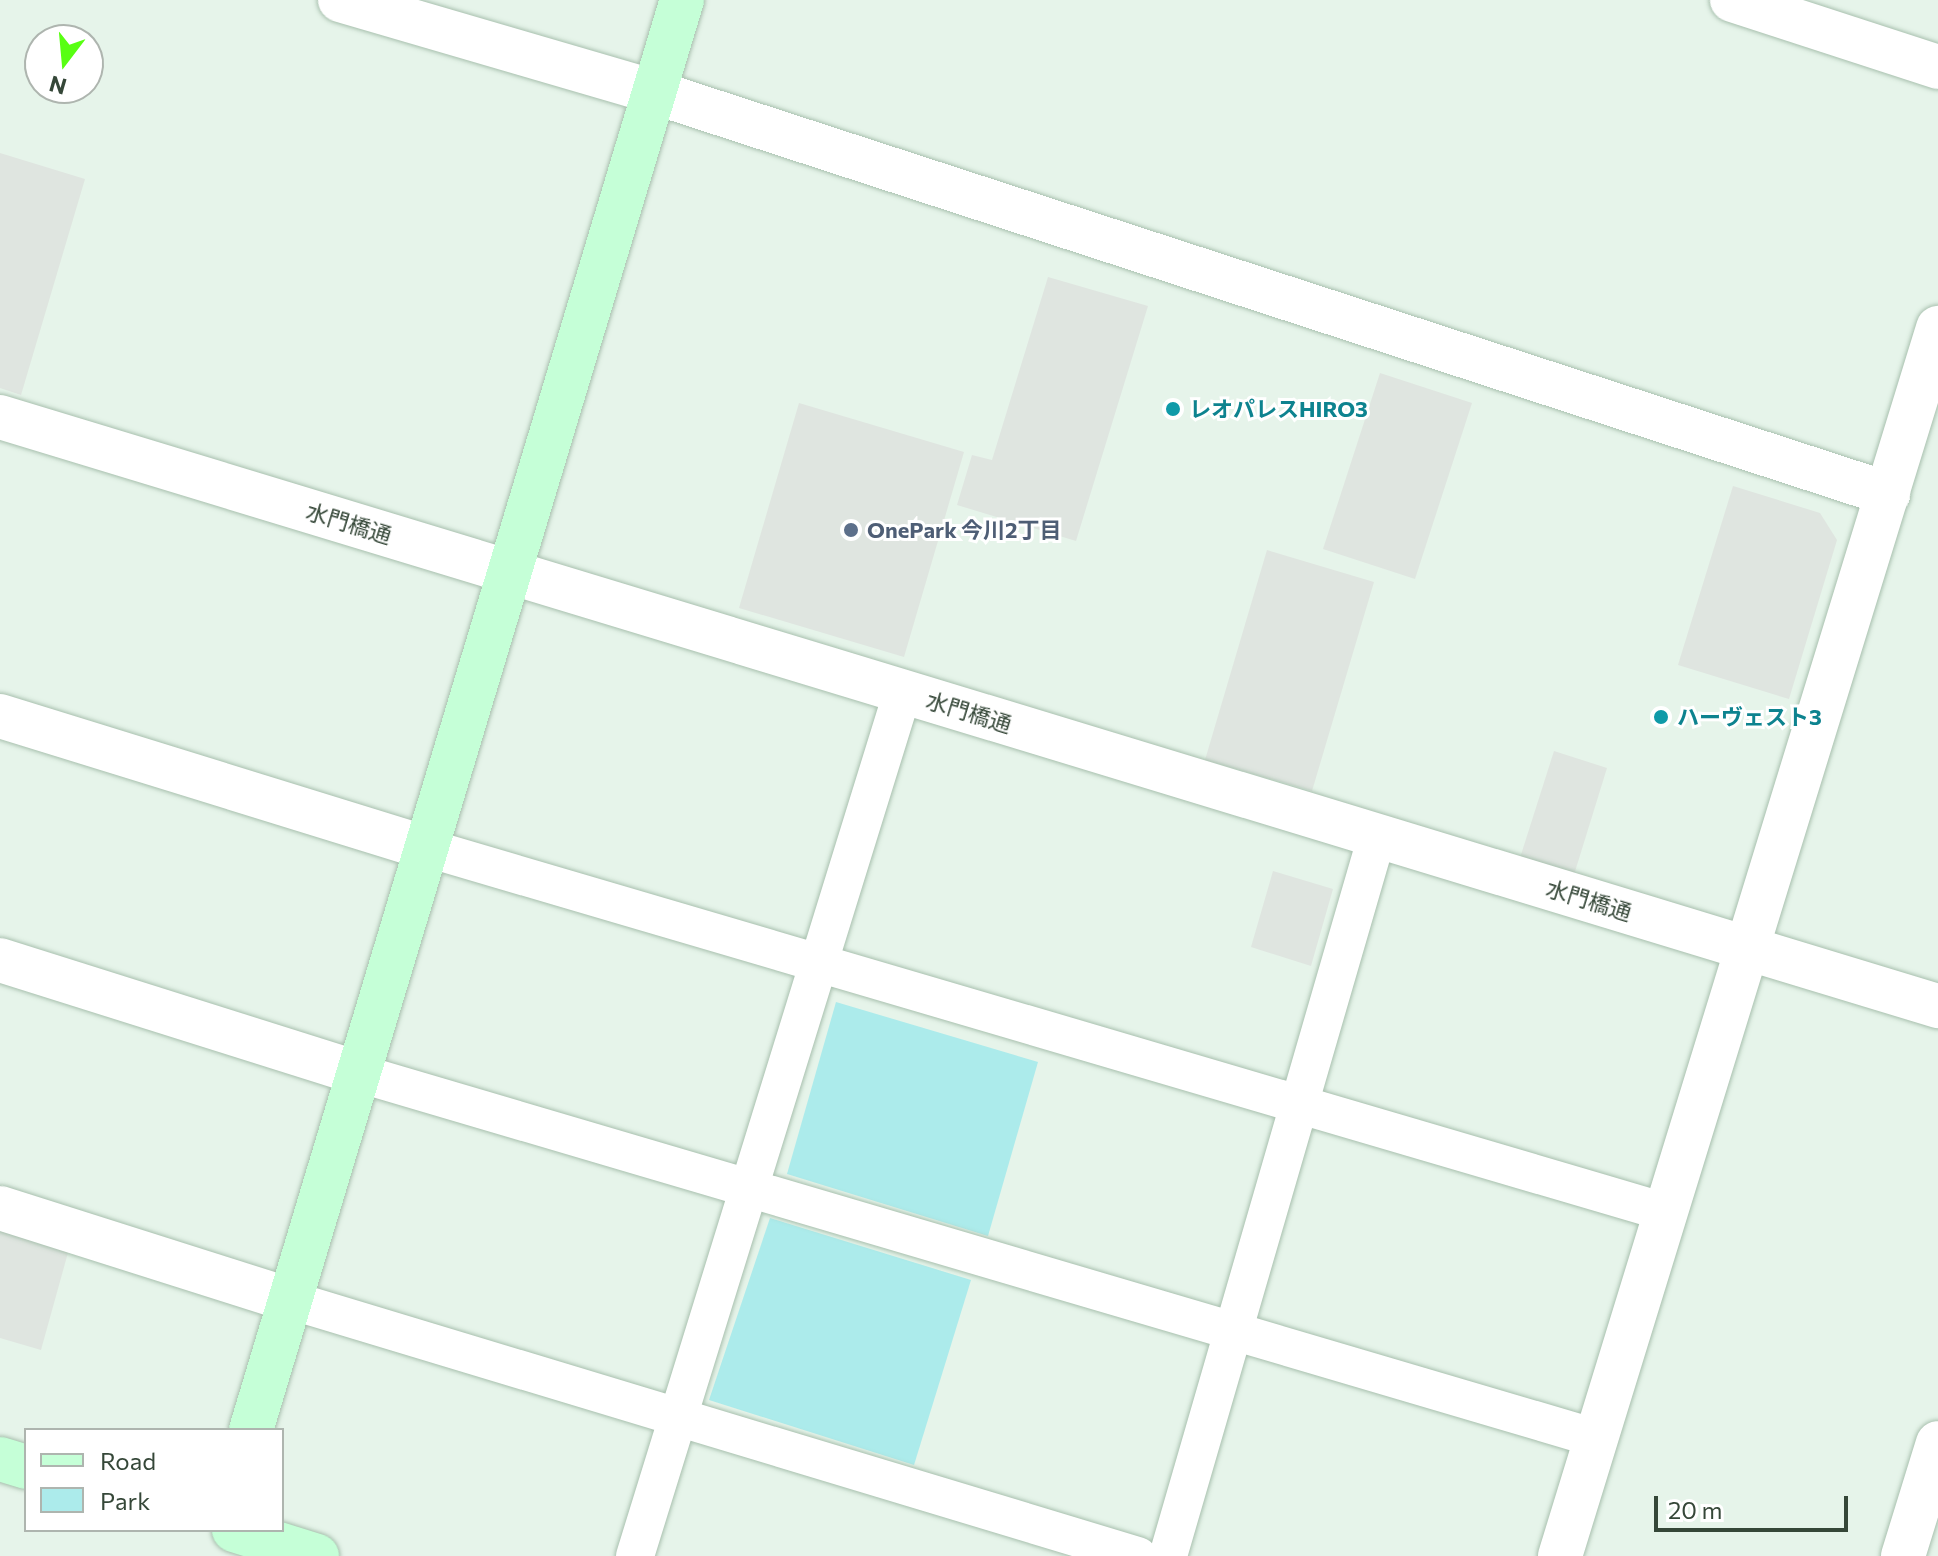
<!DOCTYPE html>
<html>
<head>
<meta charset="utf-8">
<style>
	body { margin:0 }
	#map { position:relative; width:1938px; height:1556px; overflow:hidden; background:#e6f4ea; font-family:Commissioner,"Noto Sans JP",sans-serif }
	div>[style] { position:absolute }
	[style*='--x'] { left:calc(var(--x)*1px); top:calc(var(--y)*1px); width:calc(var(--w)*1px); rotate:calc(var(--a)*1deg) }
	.green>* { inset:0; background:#acebeb }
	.parking>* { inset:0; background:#dfe5e0 }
	.roads { filter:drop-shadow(0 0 2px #a8c0ae) drop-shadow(0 0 2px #a8c0ae) }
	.lane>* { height:38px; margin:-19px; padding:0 19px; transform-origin:19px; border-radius:19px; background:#fff }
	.street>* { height:44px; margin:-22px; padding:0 22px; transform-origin:22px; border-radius:22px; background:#fff }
	.secondary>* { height:44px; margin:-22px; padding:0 22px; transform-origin:22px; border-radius:22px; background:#c5ffd7 }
	.dots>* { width:22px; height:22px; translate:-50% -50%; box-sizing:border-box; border:4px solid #fff; border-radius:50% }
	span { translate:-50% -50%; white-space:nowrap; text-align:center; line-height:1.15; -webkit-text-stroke:6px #fff; paint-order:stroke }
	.culture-label { font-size:22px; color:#0d838f; font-weight:700 }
	.left { translate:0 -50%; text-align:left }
	.street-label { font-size:22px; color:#354738 }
	.service-label { font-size:22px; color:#4e5e75; font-weight:700 }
	.legend { position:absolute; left:24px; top:1428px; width:260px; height:104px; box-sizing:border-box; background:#fff; border:2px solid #aeb5af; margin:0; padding:10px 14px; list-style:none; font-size:24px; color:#354738 }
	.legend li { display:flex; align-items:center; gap:16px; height:40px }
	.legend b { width:40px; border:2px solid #aeb5af }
	.north { position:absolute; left:24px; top:24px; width:80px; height:80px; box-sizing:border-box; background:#fff; border:2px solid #aeb5af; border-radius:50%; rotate:196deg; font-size:22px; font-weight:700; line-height:32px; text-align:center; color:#354738 }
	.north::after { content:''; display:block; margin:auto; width:28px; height:36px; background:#58ff12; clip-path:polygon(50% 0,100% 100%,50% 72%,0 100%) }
	.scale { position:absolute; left:1654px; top:1496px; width:194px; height:36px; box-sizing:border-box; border:4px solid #354738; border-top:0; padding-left:10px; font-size:24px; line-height:28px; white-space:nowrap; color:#354738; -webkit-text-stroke:6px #fff; paint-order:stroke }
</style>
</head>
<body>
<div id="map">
	<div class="green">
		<div style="clip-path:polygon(836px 1002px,1038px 1062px,988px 1236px,787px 1174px)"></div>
		<div style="clip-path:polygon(770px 1218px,971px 1280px,914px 1465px,709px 1400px)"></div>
	</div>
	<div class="parking">
		<div style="clip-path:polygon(0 153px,85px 179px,21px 395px,0 388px)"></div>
		<div style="clip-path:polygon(1048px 277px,1148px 306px,1076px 541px,957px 505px,972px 455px,992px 460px)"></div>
		<div style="clip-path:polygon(1380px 373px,1472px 403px,1415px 579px,1323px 549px)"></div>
		<div style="clip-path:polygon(799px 403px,964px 452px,904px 657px,739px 608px)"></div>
		<div style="clip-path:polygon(1733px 486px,1820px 513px,1837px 540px,1789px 699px,1678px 665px)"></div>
		<div style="clip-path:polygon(1267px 550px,1374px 582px,1312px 791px,1205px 760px)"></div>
		<div style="clip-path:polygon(1554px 751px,1607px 768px,1573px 878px,1519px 861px)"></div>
		<div style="clip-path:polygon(1273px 871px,1333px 889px,1311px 966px,1251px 947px)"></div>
		<div style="clip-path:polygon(0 1229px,69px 1249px,41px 1350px,0 1338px)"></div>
	</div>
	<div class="roads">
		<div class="lane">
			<div style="--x:424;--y:847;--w:1294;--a:16.39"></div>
			<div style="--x:358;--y:1073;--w:1291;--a:16.43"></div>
			<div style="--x:290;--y:1300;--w:886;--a:16.8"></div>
			<div style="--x:635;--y:1556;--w:906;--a:-72.79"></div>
			<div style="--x:1168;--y:1556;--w:750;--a:-73.81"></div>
		</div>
		<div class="street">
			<div style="--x:340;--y:0;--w:327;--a:16.3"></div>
			<div style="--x:654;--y:92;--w:1298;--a:18.04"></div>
			<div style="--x:1732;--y:0;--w:217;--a:18"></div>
			<div style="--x:0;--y:417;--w:2026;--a:16.91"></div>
			<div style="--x:0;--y:716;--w:444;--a:17.2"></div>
			<div style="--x:0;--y:960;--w:375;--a:17.5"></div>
			<div style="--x:0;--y:1208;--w:304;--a:17.6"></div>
			<div style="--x:1560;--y:1556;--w:1285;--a:-72.89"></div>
			<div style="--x:1903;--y:1556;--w:118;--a:-72.8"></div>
		</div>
		<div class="secondary">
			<div style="--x:251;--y:1430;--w:1494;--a:-73.23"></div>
			<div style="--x:0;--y:1459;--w:27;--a:17"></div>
			<div style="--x:234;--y:1530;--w:87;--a:17.4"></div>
		</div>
	</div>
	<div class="dots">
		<div style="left:1173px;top:409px;background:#0f9aa8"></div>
		<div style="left:851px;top:530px;background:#5c6f8a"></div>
		<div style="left:1661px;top:717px;background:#0f9aa8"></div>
	</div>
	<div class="culture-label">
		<span class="left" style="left:1189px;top:409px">レオパレスHIRO3</span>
		<span class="left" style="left:1677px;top:717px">ハーヴェスト3</span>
	</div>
	<div class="street-label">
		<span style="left:349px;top:523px;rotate:17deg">水門橋通</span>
		<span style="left:969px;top:712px;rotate:17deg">水門橋通</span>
		<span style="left:1589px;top:900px;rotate:17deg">水門橋通</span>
	</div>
	<div class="service-label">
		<span class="left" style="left:867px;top:530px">OnePark 今川2丁目</span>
	</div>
	<ul class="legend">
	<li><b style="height:10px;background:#c5ffd7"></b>Road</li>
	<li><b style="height:22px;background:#acebeb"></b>Park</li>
	</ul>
	<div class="north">N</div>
	<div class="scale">20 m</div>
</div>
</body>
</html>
